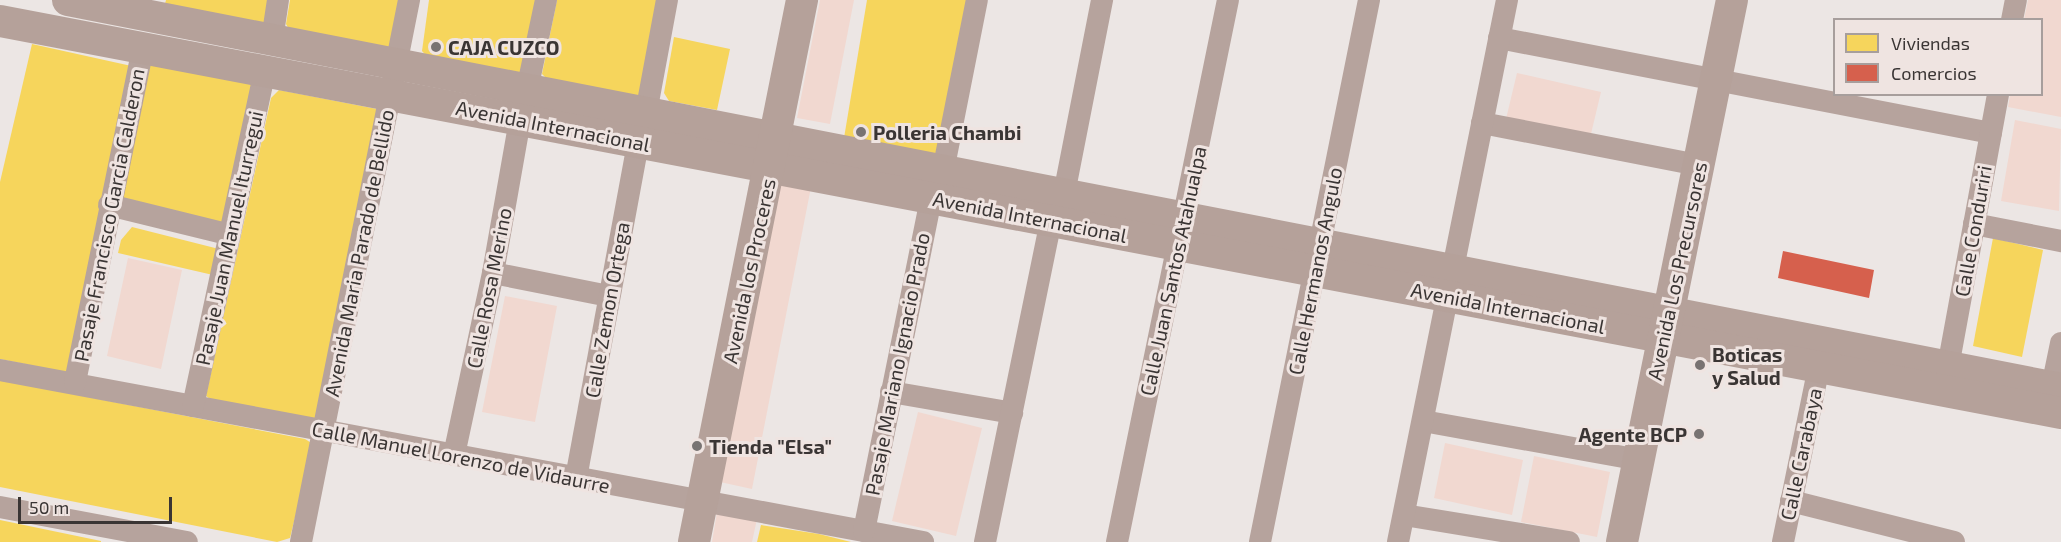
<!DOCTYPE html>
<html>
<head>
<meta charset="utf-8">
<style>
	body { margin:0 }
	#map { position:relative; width:2061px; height:542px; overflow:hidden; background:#ece6e4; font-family:"Exo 2",sans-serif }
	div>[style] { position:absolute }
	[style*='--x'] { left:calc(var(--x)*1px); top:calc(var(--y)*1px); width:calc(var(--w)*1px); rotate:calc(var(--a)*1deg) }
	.green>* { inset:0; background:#f1d8d0 }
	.homes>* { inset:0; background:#f6d55c }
	.shops>* { inset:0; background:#d6604d }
	.street>* { height:22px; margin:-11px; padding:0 11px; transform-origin:11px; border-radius:11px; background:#b6a39d }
	.secondary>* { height:32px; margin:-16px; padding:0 16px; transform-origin:16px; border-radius:16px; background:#b5a19a }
	.dots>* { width:16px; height:16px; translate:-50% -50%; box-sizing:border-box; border:3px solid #efe4e1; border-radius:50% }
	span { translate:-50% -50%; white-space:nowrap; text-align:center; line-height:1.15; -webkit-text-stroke:6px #efe4e1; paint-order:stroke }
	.poi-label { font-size:20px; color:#3a3534; font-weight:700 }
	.left { translate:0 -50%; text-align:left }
	.right { translate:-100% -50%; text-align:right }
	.street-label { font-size:20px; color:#3a3534 }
	.legend { position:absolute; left:1833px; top:18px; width:210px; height:78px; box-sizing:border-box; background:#efe4e1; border:2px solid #a79e9c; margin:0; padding:8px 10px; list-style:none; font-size:18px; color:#3a3534 }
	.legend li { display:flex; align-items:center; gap:12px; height:30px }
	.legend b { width:30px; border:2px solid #a79e9c }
	.scale { position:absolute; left:18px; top:497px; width:154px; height:27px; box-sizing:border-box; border:3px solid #3a3534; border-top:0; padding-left:8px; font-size:18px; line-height:21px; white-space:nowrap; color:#3a3534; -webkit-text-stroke:4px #efe4e1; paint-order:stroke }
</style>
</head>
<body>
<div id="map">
	<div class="green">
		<div style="clip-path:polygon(820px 0,854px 0,830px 124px,797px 118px)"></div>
		<div style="clip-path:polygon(2028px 0,2061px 0,2061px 117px,2008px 107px,2010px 95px,2042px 94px,2042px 20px,2024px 19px)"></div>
		<div style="clip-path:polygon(1517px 73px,1601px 92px,1590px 138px,1506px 119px)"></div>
		<div style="clip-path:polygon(2015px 120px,2061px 129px,2059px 211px,2001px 201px)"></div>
		<div style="clip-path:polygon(780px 176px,812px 182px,752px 489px,720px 482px)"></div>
		<div style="clip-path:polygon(128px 258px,182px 270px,161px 369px,107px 356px)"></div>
		<div style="clip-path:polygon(505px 296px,557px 306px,535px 422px,482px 412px)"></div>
		<div style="clip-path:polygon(918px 412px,982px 428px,956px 536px,892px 521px)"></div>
		<div style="clip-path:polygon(1445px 443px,1523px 460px,1512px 515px,1434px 498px)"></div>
		<div style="clip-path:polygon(1534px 456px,1610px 472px,1597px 537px,1521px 522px)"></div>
		<div style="clip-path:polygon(717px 512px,757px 519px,752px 542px,712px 542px)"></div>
	</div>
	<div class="homes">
		<div style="clip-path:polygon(166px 0,275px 0,267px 25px,165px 4px)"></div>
		<div style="clip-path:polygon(290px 0,403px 0,388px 50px,290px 31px,286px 24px)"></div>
		<div style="clip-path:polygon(429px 0,545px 0,523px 77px,431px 61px,422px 51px)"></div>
		<div style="clip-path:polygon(557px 0,666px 0,641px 98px,546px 78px,542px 74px)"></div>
		<div style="clip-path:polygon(867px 0,967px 0,937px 155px,844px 138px)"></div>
		<div style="clip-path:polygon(674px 37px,730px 49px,717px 110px,669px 101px,664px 93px)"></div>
		<div style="clip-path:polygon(32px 44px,136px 67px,74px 374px,0 359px,0 182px)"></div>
		<div style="clip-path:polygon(152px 64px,250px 81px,257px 88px,225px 221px,220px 225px,117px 199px,146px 70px)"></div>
		<div style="clip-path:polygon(279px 90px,377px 109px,314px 425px,214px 402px,206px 396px,271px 98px)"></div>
		<div style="clip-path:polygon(132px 227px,219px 249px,213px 275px,118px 253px,121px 240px)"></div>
		<div style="clip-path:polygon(1993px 238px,2043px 250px,2022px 357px,1973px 346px)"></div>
		<div style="clip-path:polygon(0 380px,305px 439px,313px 444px,290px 538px,277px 542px,0 487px)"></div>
		<div style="clip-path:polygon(0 520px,101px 541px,101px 542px,0 542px)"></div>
		<div style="clip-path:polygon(761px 525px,819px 534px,851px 542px,757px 542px)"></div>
	</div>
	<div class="shops">
		<div style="clip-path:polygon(1783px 251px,1874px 270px,1869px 298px,1778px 278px)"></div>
	</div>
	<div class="street">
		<div style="--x:2012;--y:20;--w:20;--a:-79"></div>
		<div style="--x:1499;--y:38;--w:501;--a:10.93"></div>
		<div style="--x:272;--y:40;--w:40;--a:-81.5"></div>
		<div style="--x:527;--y:90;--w:92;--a:-78.1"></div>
		<div style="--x:646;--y:113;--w:115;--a:-79.5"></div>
		<div style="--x:1482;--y:123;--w:220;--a:11"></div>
		<div style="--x:943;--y:171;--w:174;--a:-78.8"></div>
		<div style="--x:1064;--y:194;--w:198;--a:-78.9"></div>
		<div style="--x:109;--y:205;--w:122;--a:13.8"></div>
		<div style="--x:1974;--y:224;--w:89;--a:11.1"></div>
		<div style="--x:493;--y:273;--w:118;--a:11.2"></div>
		<div style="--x:1948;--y:367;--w:278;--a:-79.6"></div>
		<div style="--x:0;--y:370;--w:939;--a:10.56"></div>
		<div style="--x:75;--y:382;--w:341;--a:-78.5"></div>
		<div style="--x:2052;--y:387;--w:45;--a:-78.4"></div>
		<div style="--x:891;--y:392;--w:123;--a:9.8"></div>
		<div style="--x:193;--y:406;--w:343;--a:-77.9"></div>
		<div style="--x:1423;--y:421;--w:219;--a:10.2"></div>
		<div style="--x:454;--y:455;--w:186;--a:-77.9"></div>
		<div style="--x:493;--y:273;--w:155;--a:-80"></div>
		<div style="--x:576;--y:478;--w:342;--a:-79.5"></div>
		<div style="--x:1791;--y:501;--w:168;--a:14.1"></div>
		<div style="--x:0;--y:507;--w:190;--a:10.6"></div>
		<div style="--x:1404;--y:515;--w:167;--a:9.3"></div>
		<div style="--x:864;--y:531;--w:340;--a:-78.6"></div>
		<div style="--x:301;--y:542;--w:553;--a:-78.73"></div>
		<div style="--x:985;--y:542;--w:328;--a:-78.4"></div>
		<div style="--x:1117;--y:542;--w:553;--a:-78.43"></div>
		<div style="--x:1260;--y:542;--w:553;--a:-78.63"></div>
		<div style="--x:1398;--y:542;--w:553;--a:-78.63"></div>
		<div style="--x:1783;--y:542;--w:179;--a:-78.4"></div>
	</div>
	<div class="secondary">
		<div style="--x:68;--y:0;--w:2031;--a:11.04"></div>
		<div style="--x:0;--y:21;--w:2098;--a:10.77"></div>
		<div style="--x:694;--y:542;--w:553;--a:-78.73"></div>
		<div style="--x:1622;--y:542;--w:553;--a:-78.53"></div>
	</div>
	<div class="dots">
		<div style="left:436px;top:47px;background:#787372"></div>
		<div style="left:861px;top:132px;background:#787372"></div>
		<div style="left:1700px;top:365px;background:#787372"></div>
		<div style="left:1699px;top:434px;background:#787372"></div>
		<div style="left:697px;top:446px;background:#787372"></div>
	</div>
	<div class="poi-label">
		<span class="left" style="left:448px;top:47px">CAJA CUZCO</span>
		<span class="left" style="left:873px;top:132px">Polleria Chambi</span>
		<span class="left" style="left:1712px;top:366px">Boticas<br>y Salud</span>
		<span class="right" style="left:1687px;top:434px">Agente BCP</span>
		<span class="left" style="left:709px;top:446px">Tienda "Elsa"</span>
	</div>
	<div class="street-label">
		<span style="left:553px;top:126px;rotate:11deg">Avenida Internacional</span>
		<span style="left:109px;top:215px;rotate:-79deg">Pasaje Francisco Garcia Calderon</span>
		<span style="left:1030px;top:217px;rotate:11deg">Avenida Internacional</span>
		<span style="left:1973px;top:231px;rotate:-80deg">Calle Conduriri</span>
		<span style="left:229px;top:238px;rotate:-78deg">Pasaje Juan Manuel Iturregui</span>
		<span style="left:359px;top:253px;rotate:-79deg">Avenida Maria Parado de Bellido</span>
		<span style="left:749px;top:271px;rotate:-78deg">Avenida los Proceres</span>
		<span style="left:1173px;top:271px;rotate:-78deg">Calle Juan Santos Atahualpa</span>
		<span style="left:1315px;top:271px;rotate:-79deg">Calle Hermanos Angulo</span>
		<span style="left:1677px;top:271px;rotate:-78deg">Avenida Los Precursores</span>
		<span style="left:489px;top:288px;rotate:-79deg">Calle Rosa Merino</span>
		<span style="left:1508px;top:308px;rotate:11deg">Avenida Internacional</span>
		<span style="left:607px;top:310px;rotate:-80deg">Calle Zemon Ortega</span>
		<span style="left:897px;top:364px;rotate:-79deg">Pasaje Mariano Ignacio Prado</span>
		<span style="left:1801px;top:454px;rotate:-78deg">Calle Carabaya</span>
		<span style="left:461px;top:457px;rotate:11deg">Calle Manuel Lorenzo de Vidaurre</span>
	</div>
	<ul class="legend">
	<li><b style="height:16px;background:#f6d55c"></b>Viviendas</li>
	<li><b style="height:16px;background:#d6604d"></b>Comercios</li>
	</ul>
	<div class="scale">50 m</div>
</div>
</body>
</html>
